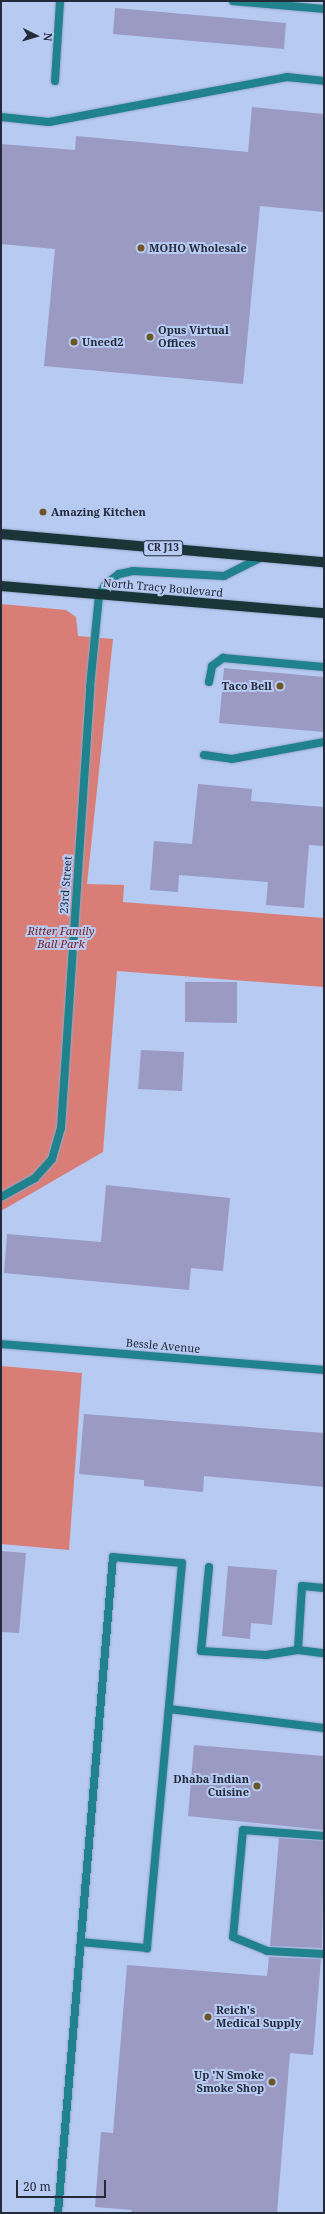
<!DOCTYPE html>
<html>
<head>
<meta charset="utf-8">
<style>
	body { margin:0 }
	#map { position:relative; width:325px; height:2214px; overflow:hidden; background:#b7caf2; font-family:"Noto Serif",serif }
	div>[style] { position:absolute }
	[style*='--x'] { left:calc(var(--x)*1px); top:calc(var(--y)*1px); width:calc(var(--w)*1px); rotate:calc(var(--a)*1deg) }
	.green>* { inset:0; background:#d97e77 }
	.building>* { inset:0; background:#9a9ac3 }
	.roads { filter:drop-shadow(0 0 1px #96a7c9) drop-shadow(0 0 1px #96a7c9) }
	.service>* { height:8px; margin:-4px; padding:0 4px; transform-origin:4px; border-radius:4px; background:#1f828c }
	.minor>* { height:8px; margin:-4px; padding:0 4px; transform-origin:4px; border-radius:4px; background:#1f828c }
	.primary>* { height:10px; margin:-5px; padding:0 5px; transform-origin:5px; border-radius:5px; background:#1a3538 }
	.dots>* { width:11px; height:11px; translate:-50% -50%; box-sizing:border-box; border:2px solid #b7caf2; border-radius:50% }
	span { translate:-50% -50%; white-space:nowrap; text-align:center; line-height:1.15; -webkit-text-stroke:4px #b7caf2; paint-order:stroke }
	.shield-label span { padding:1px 3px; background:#b7caf2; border:1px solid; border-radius:3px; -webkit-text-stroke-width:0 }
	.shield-label { font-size:10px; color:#232a39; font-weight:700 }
	.poi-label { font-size:11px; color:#232a39; font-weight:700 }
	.left { translate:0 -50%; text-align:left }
	.right { translate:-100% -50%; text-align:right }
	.street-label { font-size:11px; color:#232a39 }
	.park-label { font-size:11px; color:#7a191c; font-style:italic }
	.frame { position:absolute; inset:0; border:2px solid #232a39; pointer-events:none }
	.north { position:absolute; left:16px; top:16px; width:40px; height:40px; -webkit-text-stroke:3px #b7caf2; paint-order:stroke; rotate:95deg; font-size:11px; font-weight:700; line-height:16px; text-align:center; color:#232a39 }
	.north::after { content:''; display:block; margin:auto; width:14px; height:18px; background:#232a39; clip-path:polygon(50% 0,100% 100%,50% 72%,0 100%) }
	.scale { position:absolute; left:16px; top:2180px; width:90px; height:18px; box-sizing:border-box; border:2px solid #232a39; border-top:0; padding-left:5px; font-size:12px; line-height:14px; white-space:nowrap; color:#232a39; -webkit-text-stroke:3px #b7caf2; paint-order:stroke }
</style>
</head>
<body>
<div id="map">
	<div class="green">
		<div style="clip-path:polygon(1px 604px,66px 610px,76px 617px,78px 636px,113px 639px,87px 884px,124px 885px,123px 902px,324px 918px,324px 987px,117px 971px,103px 1152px,1px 1211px)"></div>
		<div style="clip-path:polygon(1px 1366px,82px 1373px,69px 1550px,1px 1544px)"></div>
	</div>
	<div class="building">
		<div style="clip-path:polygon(115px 8px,286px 23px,284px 49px,113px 34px)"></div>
		<div style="clip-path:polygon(252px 107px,324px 114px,324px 212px,260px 206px,243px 384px,44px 366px,55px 249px,1px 244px,1px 144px,75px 150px,76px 136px,248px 152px)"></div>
		<div style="clip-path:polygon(224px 668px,324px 677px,324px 732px,219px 723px)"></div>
		<div style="clip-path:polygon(198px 784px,252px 789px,251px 801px,324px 807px,324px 846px,309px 845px,304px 908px,266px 905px,268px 882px,179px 875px,178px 892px,150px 890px,154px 841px,192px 844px)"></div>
		<div style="clip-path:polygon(185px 982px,237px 982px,237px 1023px,185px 1022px)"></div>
		<div style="clip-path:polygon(141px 1050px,184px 1052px,182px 1091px,138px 1089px)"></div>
		<div style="clip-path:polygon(106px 1185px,230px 1198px,223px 1271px,191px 1268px,189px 1290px,4px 1273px,7px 1234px,101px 1242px)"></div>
		<div style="clip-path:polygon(84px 1414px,324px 1433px,324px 1487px,204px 1476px,203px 1492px,144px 1486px,144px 1480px,79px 1474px)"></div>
		<div style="clip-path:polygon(1px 1551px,26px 1553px,19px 1633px,1px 1632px)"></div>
		<div style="clip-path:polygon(228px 1566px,277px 1570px,272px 1625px,251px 1623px,250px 1639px,222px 1636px)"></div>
		<div style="clip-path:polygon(194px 1745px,324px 1756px,324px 1830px,188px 1816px)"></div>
		<div style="clip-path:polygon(279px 1838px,324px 1841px,322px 1948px,270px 1946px)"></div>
		<div style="clip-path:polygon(269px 1957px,321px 1959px,313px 2055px,290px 2053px,277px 2213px,131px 2213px,132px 2210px,95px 2207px,101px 2132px,113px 2133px,127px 1965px,267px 1976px)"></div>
	</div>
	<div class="roads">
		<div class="service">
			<div style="--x:233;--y:1;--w:91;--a:5"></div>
			<div style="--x:1;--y:117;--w:48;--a:5.9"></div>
			<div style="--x:49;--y:122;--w:242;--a:-10.7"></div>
			<div style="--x:287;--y:77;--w:37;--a:6"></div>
			<div style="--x:209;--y:682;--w:16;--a:-79"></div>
			<div style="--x:212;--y:666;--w:14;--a:-36"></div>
			<div style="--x:223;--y:658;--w:101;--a:5.1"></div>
			<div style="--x:204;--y:755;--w:28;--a:8"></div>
			<div style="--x:232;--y:759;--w:94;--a:-10.5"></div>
			<div style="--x:209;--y:1567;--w:84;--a:95.4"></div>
			<div style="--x:201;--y:1651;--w:65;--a:3.5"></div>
			<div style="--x:266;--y:1655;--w:32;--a:-9"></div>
			<div style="--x:324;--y:1588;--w:22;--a:-175"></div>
			<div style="--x:302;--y:1586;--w:64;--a:93.6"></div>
			<div style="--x:298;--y:1650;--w:26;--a:7"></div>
			<div style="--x:169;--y:1709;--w:156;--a:7"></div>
			<div style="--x:324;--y:1836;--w:81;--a:-175.8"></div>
			<div style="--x:243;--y:1830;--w:107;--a:95.3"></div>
			<div style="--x:233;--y:1937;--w:37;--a:22"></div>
			<div style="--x:267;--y:1951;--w:57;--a:3"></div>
			<div style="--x:58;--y:2213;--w:658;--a:-85.21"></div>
			<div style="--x:113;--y:1557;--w:69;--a:5"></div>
			<div style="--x:182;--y:1563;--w:387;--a:95.2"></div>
			<div style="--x:147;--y:1948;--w:66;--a:-174.8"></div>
		</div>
		<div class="minor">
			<div style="--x:55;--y:81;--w:80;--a:-86.4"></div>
			<div style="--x:1;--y:1197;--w:39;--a:-29"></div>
			<div style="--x:35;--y:1178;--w:25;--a:-48"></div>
			<div style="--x:52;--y:1159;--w:32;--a:-74"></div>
			<div style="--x:61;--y:1128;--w:442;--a:-86.2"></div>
			<div style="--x:90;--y:687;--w:92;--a:-84.4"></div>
			<div style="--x:99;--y:595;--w:13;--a:-58"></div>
			<div style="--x:106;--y:584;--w:16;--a:-38"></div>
			<div style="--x:119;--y:574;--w:14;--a:-12"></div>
			<div style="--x:133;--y:571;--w:91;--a:3.1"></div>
			<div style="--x:224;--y:576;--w:45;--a:-26.6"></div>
			<div style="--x:1;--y:1344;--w:324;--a:4.6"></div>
		</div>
		<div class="primary">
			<div style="--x:1;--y:534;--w:324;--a:5"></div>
			<div style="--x:1;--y:586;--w:324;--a:4.8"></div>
		</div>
	</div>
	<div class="dots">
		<div style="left:141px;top:248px;background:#6c5625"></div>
		<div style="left:150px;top:337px;background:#6c5625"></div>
		<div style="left:74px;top:342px;background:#6c5625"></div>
		<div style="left:43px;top:512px;background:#6c5625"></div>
		<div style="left:280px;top:686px;background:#6c5625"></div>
		<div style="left:257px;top:1786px;background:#6c5625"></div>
		<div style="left:208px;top:2017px;background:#6c5625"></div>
		<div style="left:272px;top:2082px;background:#6c5625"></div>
	</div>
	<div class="shield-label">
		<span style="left:163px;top:548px">CR J13</span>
	</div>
	<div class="poi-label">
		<span class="left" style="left:149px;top:248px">MOHO Wholesale</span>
		<span class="left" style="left:158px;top:337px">Opus Virtual<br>Offices</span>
		<span class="left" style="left:82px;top:342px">Uneed2</span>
		<span class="left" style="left:51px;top:512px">Amazing Kitchen</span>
		<span class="right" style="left:272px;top:686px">Taco Bell</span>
		<span class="right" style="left:249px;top:1786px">Dhaba Indian<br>Cuisine</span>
		<span class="left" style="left:216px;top:2017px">Reich's<br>Medical Supply</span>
		<span class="right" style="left:264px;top:2082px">Up 'N Smoke<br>Smoke Shop</span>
	</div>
	<div class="street-label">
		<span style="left:163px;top:588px;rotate:5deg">North Tracy Boulevard</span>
		<span style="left:66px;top:885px;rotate:-86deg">23rd Street</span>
		<span style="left:163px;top:1346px;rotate:5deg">Bessle Avenue</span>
	</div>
	<div class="park-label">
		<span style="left:61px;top:938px">Ritter Family<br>Ball Park</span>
	</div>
	<div class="frame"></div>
	<div class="north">N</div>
	<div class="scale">20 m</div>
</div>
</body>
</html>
